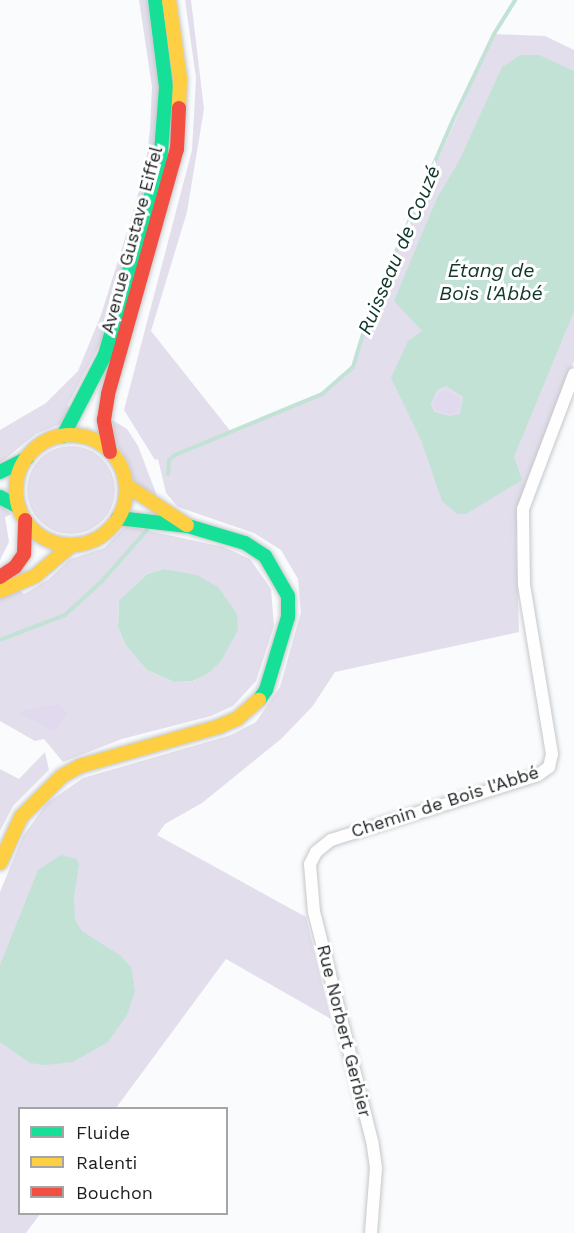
<!DOCTYPE html>
<html>
<head>
<meta charset="utf-8">
<style>
	body { margin:0 }
	#map { position:relative; width:574px; height:1233px; overflow:hidden; background:#f9fbfd; font-family:"Work Sans",sans-serif }
	div>[style] { position:absolute }
	[style*='--x'] { left:calc(var(--x)*1px); top:calc(var(--y)*1px); width:calc(var(--w)*1px); rotate:calc(var(--a)*1deg) }
	.green>* { inset:0; background:#e3deec }
	.round { border-radius:50% }
	.forest>* { inset:0; background:#e1d9ee }
	.water>* { inset:0; background:#c2e2d6 }
	.stream>* { height:4px; margin:-2px; padding:0 2px; transform-origin:2px; border-radius:2px; background:#c2e2d6 }
	.roads { filter:drop-shadow(0 0 2px #c5c7c9) drop-shadow(0 0 2px #c5c7c9) }
	.street>* { height:12px; margin:-6px; padding:0 6px; transform-origin:6px; border-radius:6px; background:#fefeff }
	.fast>* { height:14px; margin:-7px; padding:0 7px; transform-origin:7px; border-radius:7px; background:#16e098 }
	.slow>* { height:14px; margin:-7px; padding:0 7px; transform-origin:7px; border-radius:7px; background:#ffcf43 }
	.slow>.ring { margin:-7px; padding:0; box-sizing:content-box; background:none; border:14px solid #ffcf43; border-radius:50% }
	.jam>* { height:14px; margin:-7px; padding:0 7px; transform-origin:7px; border-radius:7px; background:#f24e42 }
	span { translate:-50% -50%; white-space:nowrap; text-align:center; line-height:1.15; -webkit-text-stroke:6px #fff; paint-order:stroke }
	.street-label { font-size:18px; color:#1c1f21 }
	.water-label { font-size:20px; color:#0f362a; font-style:italic }
	.legend { position:absolute; left:18px; top:1107px; width:210px; height:108px; box-sizing:border-box; background:#fff; border:2px solid #a4a5a6; margin:0; padding:8px 10px; list-style:none; font-size:18px; color:#1c1f21 }
	.legend li { display:flex; align-items:center; gap:12px; height:30px }
	.legend b { width:30px; border:2px solid #a4a5a6 }
</style>
</head>
<body>
<div id="map">
	<div class="green">
		<div style="clip-path:polygon(139px 0,147px 0,159px 87px,152px 167px,101px 342px,67px 406px,72px 409px,60px 424px,36px 434px,0 463px,0 430px,46px 403px,78px 371px,101px 315px,127px 232px,145px 170px,150px 130px,152px 87px)"></div>
		<div style="clip-path:polygon(185px 0,191px 0,204px 109px,187px 212px,151px 331px,232px 433px,322px 394px,353px 367px,369px 314px,494px 34px,545px 36px,574px 50px,574px 361px,526px 482px,520px 508px,516px 541px,519px 632px,335px 672px,312px 707px,281px 739px,202px 803px,165px 824px,157px 835px,306px 917px,331px 1019px,226px 959px,116px 1108px,20px 1108px,20px 1214px,40px 1214px,26px 1233px,0 1233px,0 892px,23px 836px,47px 803px,83px 778px,231px 735px,256px 722px,280px 687px,301px 612px,298px 579px,281px 550px,254px 533px,178px 507px,166px 493px,158px 459px,155px 460px,124px 410px,192px 150px,196px 78px)"></div>
		<div style="clip-path:polygon(112px 420px,127px 429px,138px 446px,157px 496px,134px 483px,128px 462px,116px 444px)"></div>
		<div class="round" style="left:27px;top:446px;width:88px;height:88px"></div>
		<div style="clip-path:polygon(0 504px,11px 514px,5px 517px,9px 542px,0 560px)"></div>
		<div style="clip-path:polygon(evenodd,126px 526px,224px 547px,250px 559px,271px 589px,274px 626px,256px 681px,233px 706px,211px 716px,122px 739px,63px 762px,44px 739px,35px 741px,0 721px,0 574px,24px 594px,49px 579px,70px 559px,104px 548px,126px 526px,163px 569px,221px 661px,194px 681px,174px 682px,147px 670px,126px 646px,118px 627px,119px 602px,147px 574px,163px 569px)"></div>
		<div style="clip-path:polygon(45px 752px,49px 770px,13px 806px,0 831px,0 769px,19px 779px)"></div>
	</div>
	<div class="forest">
		<div style="clip-path:polygon(445px 390px,461px 398px,459px 412px,451px 415px,436px 410px,433px 404px,439px 392px)"></div>
		<div style="clip-path:polygon(59px 704px,68px 713px,54px 732px,21px 714px,22px 710px)"></div>
	</div>
	<div class="water">
		<div style="clip-path:polygon(evenodd,520px 55px,539px 55px,574px 71px,574px 311px,514px 457px,522px 480px,466px 514px,457px 514px,442px 501px,421px 440px,391px 378px,408px 341px,422px 331px,394px 301px,437px 198px,459px 161px,502px 67px,520px 55px,446px 386px,463px 397px,460px 414px,450px 416px,434px 412px,431px 404px,437px 390px,446px 386px)"></div>
		<div style="clip-path:polygon(163px 569px,197px 575px,218px 587px,237px 614px,238px 630px,221px 661px,210px 672px,193px 681px,174px 682px,147px 670px,126px 646px,118px 627px,119px 601px,147px 574px)"></div>
		<div style="clip-path:polygon(61px 855px,77px 859px,79px 865px,74px 896px,75px 920px,82px 931px,121px 956px,131px 967px,135px 991px,127px 1015px,108px 1042px,73px 1062px,45px 1065px,30px 1063px,0 1042px,0 965px,38px 870px)"></div>
	</div>
	<div class="stream">
		<div style="--x:168;--y:474;--w:14;--a:-86"></div>
		<div style="--x:169;--y:460;--w:8;--a:-40"></div>
		<div style="--x:175;--y:455;--w:159;--a:-22.5"></div>
		<div style="--x:322;--y:394;--w:41;--a:-41.1"></div>
		<div style="--x:353;--y:367;--w:55;--a:-73.2"></div>
		<div style="--x:369;--y:314;--w:211;--a:-66.6"></div>
		<div style="--x:453;--y:120;--w:95;--a:-64.5"></div>
		<div style="--x:494;--y:34;--w:40;--a:-58"></div>
		<div style="--x:0;--y:640;--w:70;--a:-21"></div>
		<div style="--x:65;--y:615;--w:50;--a:-42.6"></div>
		<div style="--x:102;--y:581;--w:68;--a:-48.6"></div>
	</div>
	<div class="roads">
		<div class="street">
			<div style="--x:371;--y:1233;--w:65;--a:-85.6"></div>
			<div style="--x:376;--y:1168;--w:27;--a:-98"></div>
			<div style="--x:372;--y:1141;--w:236;--a:-104.2"></div>
			<div style="--x:314;--y:912;--w:48;--a:-94.8"></div>
			<div style="--x:310;--y:864;--w:13;--a:-63"></div>
			<div style="--x:316;--y:852;--w:19;--a:-39"></div>
			<div style="--x:331;--y:840;--w:217;--a:-17.4"></div>
			<div style="--x:538;--y:775;--w:14;--a:-36"></div>
			<div style="--x:549;--y:767;--w:13;--a:-77"></div>
			<div style="--x:552;--y:754;--w:171;--a:-99.4"></div>
			<div style="--x:524;--y:585;--w:76;--a:-90.8"></div>
			<div style="--x:523;--y:509;--w:144;--a:-69.3"></div>
		</div>
		<div class="fast">
			<div style="--x:63;--y:436;--w:91;--a:-62.6"></div>
			<div style="--x:105;--y:355;--w:198;--a:-73.9"></div>
			<div style="--x:160;--y:165;--w:78;--a:-85.6"></div>
			<div style="--x:166;--y:87;--w:88;--a:-97.2"></div>
			<div style="--x:0;--y:472;--w:30;--a:-27"></div>
			<div style="--x:0;--y:497;--w:21;--a:28"></div>
			<div style="--x:118;--y:518;--w:70;--a:6.5"></div>
			<div style="--x:188;--y:526;--w:59;--a:16.6"></div>
			<div style="--x:245;--y:543;--w:24;--a:33"></div>
			<div style="--x:265;--y:556;--w:46;--a:60.1"></div>
			<div style="--x:288;--y:596;--w:21;--a:90"></div>
			<div style="--x:288;--y:617;--w:76;--a:106.8"></div>
			<div style="--x:266;--y:690;--w:12;--a:125"></div>
		</div>
		<div class="slow">
			<div style="--x:169;--y:0;--w:79;--a:82"></div>
			<div style="--x:180;--y:78;--w:30;--a:92"></div>
			<div class="ring" style="left:16px;top:435px;width:96px;height:96px"></div>
			<div style="--x:126;--y:485;--w:73;--a:33.3"></div>
			<div style="--x:0;--y:591;--w:38;--a:-23"></div>
			<div style="--x:35;--y:576;--w:48;--a:-40"></div>
			<div style="--x:0;--y:863;--w:51;--a:-65.5"></div>
			<div style="--x:21;--y:817;--w:58;--a:-45"></div>
			<div style="--x:62;--y:776;--w:21;--a:-29"></div>
			<div style="--x:80;--y:766;--w:143;--a:-15.8"></div>
			<div style="--x:218;--y:727;--w:22;--a:-24"></div>
			<div style="--x:238;--y:718;--w:28;--a:-41"></div>
		</div>
		<div class="jam">
			<div style="--x:110;--y:452;--w:33;--a:-101"></div>
			<div style="--x:104;--y:420;--w:26;--a:-81"></div>
			<div style="--x:108;--y:394;--w:255;--a:-74.3"></div>
			<div style="--x:177;--y:149;--w:41;--a:-87.2"></div>
			<div style="--x:0;--y:577;--w:18;--a:-34"></div>
			<div style="--x:15;--y:567;--w:16;--a:-55"></div>
			<div style="--x:24;--y:554;--w:34;--a:-88"></div>
		</div>
	</div>
	<div class="street-label">
		<span style="left:132px;top:240px;rotate:-75deg">Avenue Gustave Eiffel</span>
		<span style="left:445px;top:802px;rotate:-18deg">Chemin de Bois l'Abbé</span>
		<span style="left:344px;top:1031px;rotate:76deg">Rue Norbert Gerbier</span>
	</div>
	<div class="water-label">
		<span style="left:399px;top:250px;rotate:-67deg">Ruisseau de Couzé</span>
		<span style="left:491px;top:282px">Étang de<br>Bois l'Abbé</span>
	</div>
	<ul class="legend">
	<li><b style="height:8px;background:#16e098"></b>Fluide</li>
	<li><b style="height:8px;background:#ffcf43"></b>Ralenti</li>
	<li><b style="height:8px;background:#f24e42"></b>Bouchon</li>
	</ul>
</div>
</body>
</html>
